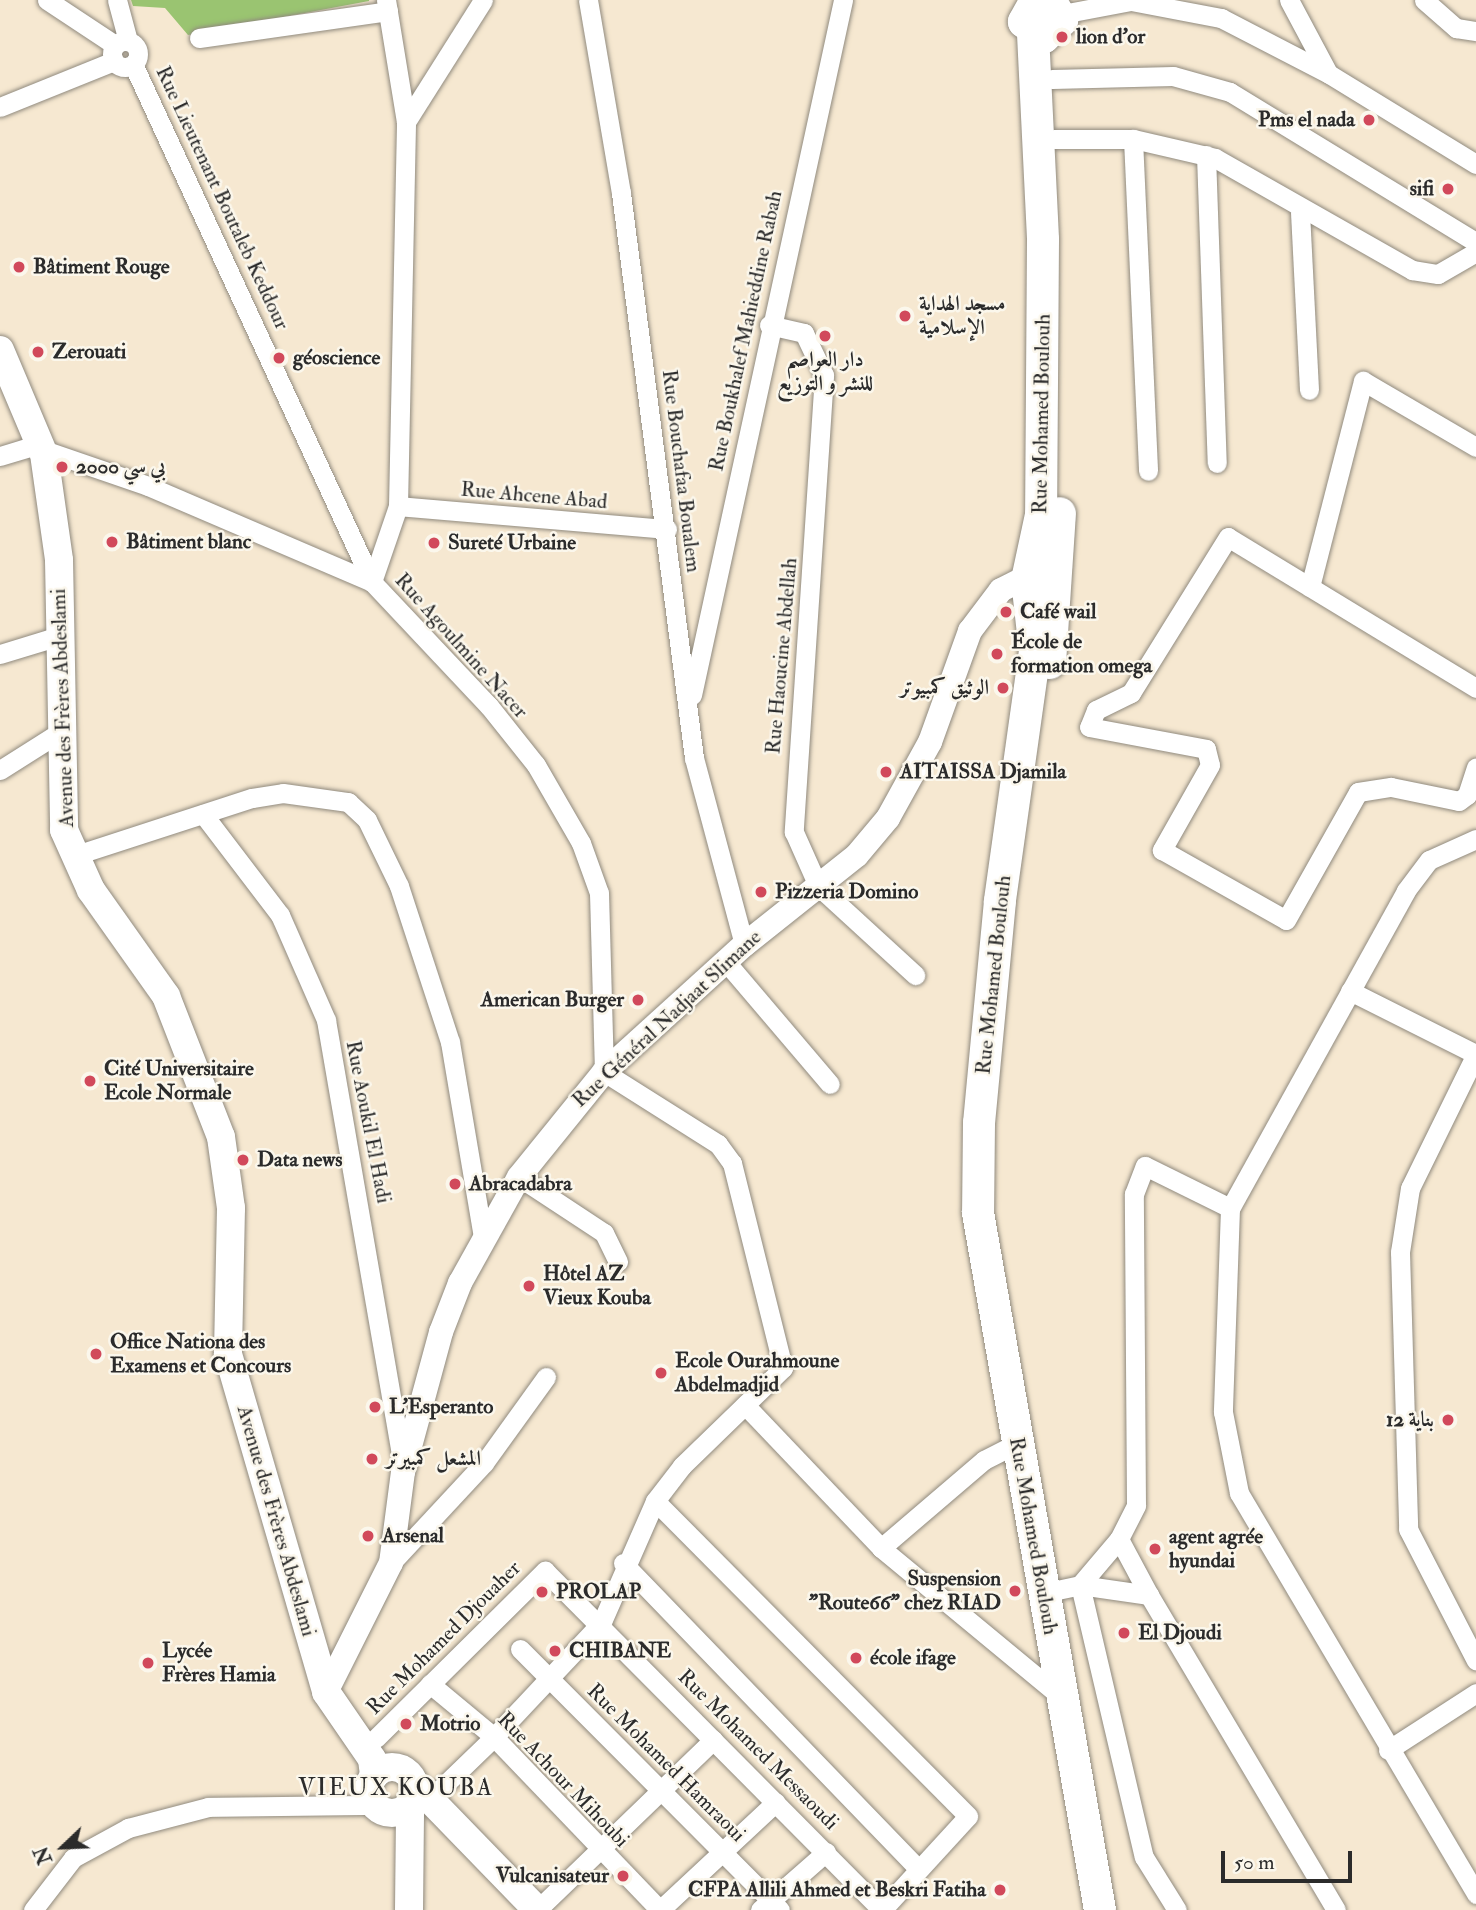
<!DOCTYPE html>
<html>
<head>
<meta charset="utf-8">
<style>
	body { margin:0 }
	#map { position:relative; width:1476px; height:1910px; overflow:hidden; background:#f6e8d1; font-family:"IM FELL Double Pica",Amiri,serif }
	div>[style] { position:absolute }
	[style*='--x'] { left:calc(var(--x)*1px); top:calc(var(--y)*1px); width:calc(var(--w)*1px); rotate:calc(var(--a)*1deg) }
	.green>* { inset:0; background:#9ac471 }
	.roads { filter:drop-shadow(0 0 2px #908a7e) drop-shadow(0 0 2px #908a7e) }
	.minor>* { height:19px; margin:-9.5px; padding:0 9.5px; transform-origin:9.5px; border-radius:9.5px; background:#fff }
	.minor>.ring { margin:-9.5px; padding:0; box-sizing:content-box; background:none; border:19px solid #fff; border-radius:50% }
	.tertiary>* { height:24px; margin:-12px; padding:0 12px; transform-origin:12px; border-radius:12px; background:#fff }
	.secondary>* { height:28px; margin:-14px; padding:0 14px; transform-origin:14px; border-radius:14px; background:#fff }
	.secondary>.ring { margin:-14px; padding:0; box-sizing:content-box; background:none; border:28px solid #fff; border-radius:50% }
	.primary>* { height:32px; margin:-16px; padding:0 16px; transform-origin:16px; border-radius:16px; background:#fff }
	.dots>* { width:19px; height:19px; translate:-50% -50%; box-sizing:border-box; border:4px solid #fbf7ec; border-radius:50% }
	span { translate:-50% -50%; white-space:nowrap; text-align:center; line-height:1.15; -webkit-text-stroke:5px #fbf7ec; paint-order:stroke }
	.poi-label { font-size:21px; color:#2b2b2b; font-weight:700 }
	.left { translate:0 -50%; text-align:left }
	.right { translate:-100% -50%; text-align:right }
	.street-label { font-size:21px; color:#2b2b2b }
	.quarter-label { font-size:24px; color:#2b2b2b; letter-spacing:2px }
	.north { position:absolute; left:28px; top:1812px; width:70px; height:70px; -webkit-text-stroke:5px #fbf7ec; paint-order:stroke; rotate:247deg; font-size:19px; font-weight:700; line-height:28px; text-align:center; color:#2b2b2b }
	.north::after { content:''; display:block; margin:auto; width:24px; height:32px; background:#2b2b2b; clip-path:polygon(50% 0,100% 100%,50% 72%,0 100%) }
	.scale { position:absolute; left:1221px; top:1851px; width:131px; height:32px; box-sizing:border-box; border:4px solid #2b2b2b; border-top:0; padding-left:9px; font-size:21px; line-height:24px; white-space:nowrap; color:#2b2b2b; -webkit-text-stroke:5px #fbf7ec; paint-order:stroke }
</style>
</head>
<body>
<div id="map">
	<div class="green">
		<div style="clip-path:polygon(131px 0,369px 0,369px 1px,188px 35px,165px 8px,133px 6px)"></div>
	</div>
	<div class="roads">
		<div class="minor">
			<div style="--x:47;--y:0;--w:82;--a:33.5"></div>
			<div style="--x:117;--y:0;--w:42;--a:75"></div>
			<div style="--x:588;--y:0;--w:196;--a:80.3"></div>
			<div style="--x:621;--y:193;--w:570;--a:82.64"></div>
			<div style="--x:694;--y:758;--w:194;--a:75"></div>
			<div style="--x:1289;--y:0;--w:83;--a:61.9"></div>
			<div style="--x:1424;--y:0;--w:43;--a:41.2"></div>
			<div style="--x:1456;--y:28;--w:20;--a:9"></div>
			<div style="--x:1062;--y:14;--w:70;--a:-10.7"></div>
			<div style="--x:1131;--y:1;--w:92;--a:10.7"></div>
			<div style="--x:1221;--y:18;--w:122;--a:27.4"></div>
			<div style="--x:1329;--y:74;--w:172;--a:31.5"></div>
			<div style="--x:199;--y:38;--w:191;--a:-8.1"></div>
			<div class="ring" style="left:112px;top:41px;width:7px;height:7px"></div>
			<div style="--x:133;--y:64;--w:570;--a:65.23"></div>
			<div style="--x:1052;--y:79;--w:121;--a:-1.4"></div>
			<div style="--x:1173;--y:76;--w:59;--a:15.7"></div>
			<div style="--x:1230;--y:92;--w:288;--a:31.4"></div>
			<div style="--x:0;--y:107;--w:123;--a:-22"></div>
			<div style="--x:406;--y:122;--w:144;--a:-57.7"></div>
			<div style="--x:1054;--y:139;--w:79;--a:0"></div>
			<div style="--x:1133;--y:139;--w:84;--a:13"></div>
			<div style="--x:1215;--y:158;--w:227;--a:29.6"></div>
			<div style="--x:1412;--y:270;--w:26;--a:9"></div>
			<div style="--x:1438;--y:274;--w:44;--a:-30.1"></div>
			<div style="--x:1133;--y:139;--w:332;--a:87.4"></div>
			<div style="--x:1206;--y:155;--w:308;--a:88"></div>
			<div style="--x:1300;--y:212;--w:178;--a:87.1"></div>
			<div style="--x:769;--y:325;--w:36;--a:13"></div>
			<div style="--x:804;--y:333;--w:47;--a:64.5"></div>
			<div style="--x:824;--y:375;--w:458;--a:93.8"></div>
			<div style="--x:794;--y:832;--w:59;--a:66"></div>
			<div style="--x:818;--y:886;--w:132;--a:42.5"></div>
			<div style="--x:0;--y:456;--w:34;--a:-17"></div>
			<div style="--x:32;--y:446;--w:123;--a:19"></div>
			<div style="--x:148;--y:486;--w:244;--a:23.2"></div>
			<div style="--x:372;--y:582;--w:170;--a:46.7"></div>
			<div style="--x:489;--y:706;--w:75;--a:51.5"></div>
			<div style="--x:536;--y:765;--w:90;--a:60"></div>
			<div style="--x:581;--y:843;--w:53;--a:70.2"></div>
			<div style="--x:599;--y:893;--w:179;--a:88.4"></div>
			<div style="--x:604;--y:1072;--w:135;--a:32.3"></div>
			<div style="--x:718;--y:1144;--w:24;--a:54"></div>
			<div style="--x:732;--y:1163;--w:211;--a:76"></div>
			<div style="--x:783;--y:1368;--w:141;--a:135.9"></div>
			<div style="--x:682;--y:1466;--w:44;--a:127.6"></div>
			<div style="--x:655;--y:1501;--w:132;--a:113.7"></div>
			<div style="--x:602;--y:1622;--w:158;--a:133.2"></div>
			<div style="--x:494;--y:1737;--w:85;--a:136"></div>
			<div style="--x:433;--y:1796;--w:14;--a:168"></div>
			<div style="--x:398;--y:506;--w:270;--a:4.9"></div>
			<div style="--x:372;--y:582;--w:80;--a:-71.1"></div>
			<div style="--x:398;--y:506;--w:384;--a:-88.8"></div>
			<div style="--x:406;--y:122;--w:124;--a:-99.3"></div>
			<div style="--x:1310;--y:587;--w:213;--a:-75.6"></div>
			<div style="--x:1363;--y:381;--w:131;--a:30.3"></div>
			<div style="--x:0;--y:654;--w:62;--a:-17"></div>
			<div style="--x:1476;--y:688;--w:290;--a:-148.7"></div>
			<div style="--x:1228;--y:537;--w:184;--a:121.9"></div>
			<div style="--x:1131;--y:693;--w:39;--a:154"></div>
			<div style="--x:1096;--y:710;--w:18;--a:112"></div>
			<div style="--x:1089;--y:727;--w:119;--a:10.6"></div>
			<div style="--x:1206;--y:749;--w:16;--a:76"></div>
			<div style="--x:1210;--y:765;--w:98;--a:119.5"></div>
			<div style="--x:1162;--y:850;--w:142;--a:29.4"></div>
			<div style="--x:1286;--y:920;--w:147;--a:-60.6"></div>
			<div style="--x:1358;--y:792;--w:33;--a:-9"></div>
			<div style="--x:1391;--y:787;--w:69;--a:11.6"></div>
			<div style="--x:1459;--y:801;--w:10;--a:-37"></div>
			<div style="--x:1467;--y:795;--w:29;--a:-72"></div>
			<div style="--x:692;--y:695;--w:711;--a:-77.74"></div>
			<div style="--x:0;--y:770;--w:71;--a:-32.3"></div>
			<div style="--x:203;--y:814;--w:127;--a:52.7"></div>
			<div style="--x:280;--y:915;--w:115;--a:66.3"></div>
			<div style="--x:326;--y:1020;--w:451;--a:80.2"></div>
			<div style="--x:1476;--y:839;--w:51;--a:155.9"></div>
			<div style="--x:1429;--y:860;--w:39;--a:127"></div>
			<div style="--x:1406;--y:891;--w:363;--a:119"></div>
			<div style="--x:1230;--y:1208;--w:204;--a:92"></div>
			<div style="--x:1223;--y:1412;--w:83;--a:78.8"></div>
			<div style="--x:1239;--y:1493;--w:466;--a:59.4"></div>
			<div style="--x:73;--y:856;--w:188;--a:-18"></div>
			<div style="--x:252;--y:798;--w:31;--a:-9"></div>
			<div style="--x:283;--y:793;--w:66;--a:7.9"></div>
			<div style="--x:348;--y:802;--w:26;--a:43"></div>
			<div style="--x:367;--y:820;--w:73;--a:64.1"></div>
			<div style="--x:399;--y:886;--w:164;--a:71.9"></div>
			<div style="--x:450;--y:1042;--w:199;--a:80.4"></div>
			<div style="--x:726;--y:962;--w:160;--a:49.6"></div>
			<div style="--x:1350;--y:991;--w:141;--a:26.6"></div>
			<div style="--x:1476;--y:1054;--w:149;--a:116.2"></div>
			<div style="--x:1410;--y:1188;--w:65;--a:98.9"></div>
			<div style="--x:1400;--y:1252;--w:277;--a:88.3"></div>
			<div style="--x:1408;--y:1529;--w:148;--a:62.7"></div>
			<div style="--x:519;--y:1177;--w:102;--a:33.4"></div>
			<div style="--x:604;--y:1233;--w:32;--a:64"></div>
			<div style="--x:745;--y:1405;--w:197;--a:46.4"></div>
			<div style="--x:881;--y:1548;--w:235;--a:39.6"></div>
			<div style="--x:1119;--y:1539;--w:64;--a:61.8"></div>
			<div style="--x:881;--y:1548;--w:135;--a:-40.5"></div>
			<div style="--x:984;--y:1460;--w:37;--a:-27"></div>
			<div style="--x:391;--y:1563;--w:137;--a:-47.1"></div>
			<div style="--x:484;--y:1463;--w:106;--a:-54.2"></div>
			<div style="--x:623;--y:1563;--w:424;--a:46"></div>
			<div style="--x:1080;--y:1585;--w:60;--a:-49.7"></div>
			<div style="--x:1119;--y:1539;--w:38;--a:-63"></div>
			<div style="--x:1136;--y:1505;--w:311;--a:-90.4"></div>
			<div style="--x:1134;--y:1194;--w:30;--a:-69"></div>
			<div style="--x:1145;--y:1166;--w:95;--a:26.3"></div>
			<div style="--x:1080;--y:1585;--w:279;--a:76.8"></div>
			<div style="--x:1144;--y:1857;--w:62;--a:58.1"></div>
			<div style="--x:1043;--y:1593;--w:38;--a:-12"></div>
			<div style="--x:1080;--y:1585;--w:70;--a:8.2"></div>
			<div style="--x:1149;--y:1595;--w:366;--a:59.3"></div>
			<div style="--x:520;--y:1649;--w:368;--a:45.1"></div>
			<div style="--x:430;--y:1684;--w:83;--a:39.6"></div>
			<div style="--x:494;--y:1737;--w:240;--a:46.2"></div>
			<div style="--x:376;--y:1738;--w:238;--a:-44.7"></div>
			<div style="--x:545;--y:1571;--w:478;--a:45.2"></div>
			<div style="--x:882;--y:1910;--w:127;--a:-47.5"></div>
			<div style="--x:968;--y:1816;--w:444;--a:-134.8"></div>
			<div style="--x:1388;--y:1750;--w:105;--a:-32.9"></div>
			<div style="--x:33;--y:1910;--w:66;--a:-52.4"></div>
			<div style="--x:73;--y:1858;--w:63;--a:-28.6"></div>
			<div style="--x:128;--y:1828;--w:83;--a:-14.7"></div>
			<div style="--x:208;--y:1807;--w:167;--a:-0.7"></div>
			<div style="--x:537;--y:1910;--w:245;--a:-44"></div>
			<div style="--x:660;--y:1910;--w:158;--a:-43"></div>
			<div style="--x:760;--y:1910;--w:88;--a:-41.3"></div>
		</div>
		<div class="tertiary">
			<div style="--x:326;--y:1692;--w:144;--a:-63.3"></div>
			<div style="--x:391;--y:1563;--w:92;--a:-82.5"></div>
			<div style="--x:403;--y:1472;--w:145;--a:-74.8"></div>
			<div style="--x:441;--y:1332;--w:53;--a:-68.8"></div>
			<div style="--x:460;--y:1283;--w:121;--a:-60.9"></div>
			<div style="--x:519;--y:1177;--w:135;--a:-51"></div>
			<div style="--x:604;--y:1072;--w:189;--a:-42.2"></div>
			<div style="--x:744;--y:945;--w:144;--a:-38.5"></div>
			<div style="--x:857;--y:855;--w:48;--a:-50"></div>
			<div style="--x:888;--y:818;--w:87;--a:-61.1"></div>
			<div style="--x:930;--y:742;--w:118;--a:-70.2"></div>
			<div style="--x:970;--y:631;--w:51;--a:-52.9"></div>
			<div style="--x:1001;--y:590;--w:45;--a:-26.6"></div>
		</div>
		<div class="secondary">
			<div style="--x:0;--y:350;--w:113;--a:67.1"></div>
			<div style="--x:44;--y:454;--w:107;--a:81.9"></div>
			<div style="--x:59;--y:560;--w:270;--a:88.9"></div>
			<div style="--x:64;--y:830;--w:66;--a:65.8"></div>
			<div style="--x:91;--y:890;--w:130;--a:54.7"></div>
			<div style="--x:166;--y:996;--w:151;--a:68.7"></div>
			<div style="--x:221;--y:1137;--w:72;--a:82"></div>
			<div style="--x:231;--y:1208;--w:146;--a:91.2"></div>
			<div style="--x:228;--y:1354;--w:352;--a:73.8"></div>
			<div style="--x:326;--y:1692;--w:81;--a:55.5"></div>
			<div style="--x:372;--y:1759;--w:17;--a:83"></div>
			<div class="ring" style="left:369px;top:1767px;width:18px;height:18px"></div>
			<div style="--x:414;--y:1783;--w:177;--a:45.9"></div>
			<div style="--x:409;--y:1910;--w:104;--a:-89.4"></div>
		</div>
		<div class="primary">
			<div style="--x:1036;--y:0;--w:25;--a:119"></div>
			<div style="--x:1024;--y:22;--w:25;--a:37"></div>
			<div style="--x:1044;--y:37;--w:25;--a:-43"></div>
			<div style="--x:1062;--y:20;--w:23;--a:-121"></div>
			<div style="--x:1033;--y:34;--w:206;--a:87.2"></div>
			<div style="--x:1043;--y:240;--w:275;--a:90.4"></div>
			<div style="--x:1041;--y:515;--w:66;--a:102.2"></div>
			<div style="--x:1027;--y:580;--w:71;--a:83.6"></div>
			<div style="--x:1035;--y:651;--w:252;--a:98"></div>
			<div style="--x:1000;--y:901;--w:223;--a:95.4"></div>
			<div style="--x:979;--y:1123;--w:90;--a:90.6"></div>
			<div style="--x:978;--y:1213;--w:708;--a:80.07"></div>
			<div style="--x:1050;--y:663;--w:150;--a:-86.2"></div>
		</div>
	</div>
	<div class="dots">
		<div style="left:1062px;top:37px;background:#d1495b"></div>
		<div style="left:1369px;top:120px;background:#d1495b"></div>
		<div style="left:1448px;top:189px;background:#d1495b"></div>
		<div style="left:19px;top:267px;background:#d1495b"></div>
		<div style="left:905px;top:316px;background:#d1495b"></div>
		<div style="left:825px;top:336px;background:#d1495b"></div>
		<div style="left:38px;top:352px;background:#d1495b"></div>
		<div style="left:279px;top:358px;background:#d1495b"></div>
		<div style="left:62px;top:467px;background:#d1495b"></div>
		<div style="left:112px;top:542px;background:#d1495b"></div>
		<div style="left:434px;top:543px;background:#d1495b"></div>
		<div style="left:1006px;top:612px;background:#d1495b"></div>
		<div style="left:997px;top:654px;background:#d1495b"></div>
		<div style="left:1003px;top:688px;background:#d1495b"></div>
		<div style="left:886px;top:772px;background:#d1495b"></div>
		<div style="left:761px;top:892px;background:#d1495b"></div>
		<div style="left:638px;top:1000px;background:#d1495b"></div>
		<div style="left:90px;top:1081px;background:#d1495b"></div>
		<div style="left:243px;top:1160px;background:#d1495b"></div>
		<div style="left:455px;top:1184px;background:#d1495b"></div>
		<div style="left:529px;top:1286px;background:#d1495b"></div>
		<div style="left:96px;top:1354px;background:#d1495b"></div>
		<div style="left:661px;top:1373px;background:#d1495b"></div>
		<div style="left:375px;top:1407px;background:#d1495b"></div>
		<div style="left:1448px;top:1420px;background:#d1495b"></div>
		<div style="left:372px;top:1459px;background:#d1495b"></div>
		<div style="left:368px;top:1536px;background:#d1495b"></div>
		<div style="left:1155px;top:1549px;background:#d1495b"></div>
		<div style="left:1015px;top:1591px;background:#d1495b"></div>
		<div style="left:542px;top:1592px;background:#d1495b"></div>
		<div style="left:1124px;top:1633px;background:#d1495b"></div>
		<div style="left:555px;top:1651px;background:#d1495b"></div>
		<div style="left:856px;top:1658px;background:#d1495b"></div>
		<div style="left:148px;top:1663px;background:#d1495b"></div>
		<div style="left:406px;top:1724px;background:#d1495b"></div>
		<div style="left:623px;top:1876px;background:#d1495b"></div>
		<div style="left:1000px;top:1890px;background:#d1495b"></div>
	</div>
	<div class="poi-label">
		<span class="left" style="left:1076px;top:37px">lion d'or</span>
		<span class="right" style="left:1355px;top:120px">Pms el nada</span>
		<span class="right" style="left:1434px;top:189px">sifi</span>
		<span class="left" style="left:33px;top:267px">Bâtiment Rouge</span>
		<span class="left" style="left:919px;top:316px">مسجد الهداية<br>الإسلامية</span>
		<span class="left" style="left:52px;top:352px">Zerouati</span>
		<span class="left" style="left:293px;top:358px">géoscience</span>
		<span style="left:825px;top:372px">دار العواصم<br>للنشر و التوزيع</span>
		<span class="left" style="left:76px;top:467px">بي سي 2000</span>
		<span class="left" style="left:126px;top:542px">Bâtiment blanc</span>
		<span class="left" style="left:448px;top:543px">Sureté Urbaine</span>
		<span class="left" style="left:1020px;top:612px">Café wail</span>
		<span class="left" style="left:1011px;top:654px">École de<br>formation omega</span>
		<span class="right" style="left:989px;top:688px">الوثيق كمبيوتر</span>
		<span class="left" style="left:900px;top:772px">AITAISSA Djamila</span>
		<span class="left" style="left:775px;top:892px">Pizzeria Domino</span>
		<span class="right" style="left:624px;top:1000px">American Burger</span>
		<span class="left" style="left:104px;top:1081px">Cité Universitaire<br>Ecole Normale</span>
		<span class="left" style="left:257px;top:1160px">Data news</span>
		<span class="left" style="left:469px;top:1184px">Abracadabra</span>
		<span class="left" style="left:543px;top:1286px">Hôtel AZ<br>Vieux Kouba</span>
		<span class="left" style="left:110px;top:1354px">Office Nationa des<br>Examens et Concours</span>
		<span class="left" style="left:675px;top:1373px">Ecole Ourahmoune<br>Abdelmadjid</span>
		<span class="left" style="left:389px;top:1407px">L'Esperanto</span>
		<span class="right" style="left:1434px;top:1420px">بناية 12</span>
		<span class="left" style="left:386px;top:1459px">المشعل كمبيرتر</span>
		<span class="left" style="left:382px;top:1536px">Arsenal</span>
		<span class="left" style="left:1169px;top:1549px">agent agrée<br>hyundai</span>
		<span class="right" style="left:1001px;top:1591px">Suspension<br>"Route66" chez RIAD</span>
		<span class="left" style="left:556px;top:1592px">PROLAP</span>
		<span class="left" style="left:1138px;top:1633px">El Djoudi</span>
		<span class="left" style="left:162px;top:1663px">Lycée<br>Frères Hamia</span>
		<span class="left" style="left:569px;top:1651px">CHIBANE</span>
		<span class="left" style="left:870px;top:1658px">école ifage</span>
		<span class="left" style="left:420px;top:1724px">Motrio</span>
		<span class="right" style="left:609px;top:1876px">Vulcanisateur</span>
		<span class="right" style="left:986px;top:1890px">CFPA Allili Ahmed et Beskri Fatiha</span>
	</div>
	<div class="street-label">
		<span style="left:222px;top:198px;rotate:65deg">Rue Lieutenant Boutaleb Keddour</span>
		<span style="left:746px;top:331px;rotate:-78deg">Rue Boukhalef Mahieddine Rabah</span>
		<span style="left:1042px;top:414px;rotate:-89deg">Rue Mohamed Boulouh</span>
		<span style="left:681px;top:471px;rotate:83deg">Rue Bouchafaa Boualem</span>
		<span style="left:534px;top:496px;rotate:5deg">Rue Ahcene Abad</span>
		<span style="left:461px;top:646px;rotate:48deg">Rue Agoulmine Nacer</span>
		<span style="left:782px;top:656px;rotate:-85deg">Rue Haoucine Abdellah</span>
		<span style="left:63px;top:708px;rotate:-92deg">Avenue des Frères Abdeslami</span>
		<span style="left:994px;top:975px;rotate:-84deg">Rue Mohamed Boulouh</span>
		<span style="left:667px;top:1019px;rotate:-43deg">Rue Général Nadjaat Slimane</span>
		<span style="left:368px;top:1122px;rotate:79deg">Rue Aoukil El Hadi</span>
		<span style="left:276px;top:1521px;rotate:74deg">Avenue des Frères Abdeslami</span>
		<span style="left:1033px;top:1536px;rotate:80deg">Rue Mohamed Boulouh</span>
		<span style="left:444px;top:1638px;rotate:-45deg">Rue Mohamed Djouaher</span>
		<span style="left:758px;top:1750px;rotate:45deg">Rue Mohamed Messaoudi</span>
		<span style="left:666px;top:1763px;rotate:45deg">Rue Mohamed Hamraoui</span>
		<span style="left:563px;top:1780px;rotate:46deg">Rue Achour Mihoubi</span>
	</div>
	<div class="quarter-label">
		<span style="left:396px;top:1788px">VIEUX KOUBA</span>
	</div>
	<div class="north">N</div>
	<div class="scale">50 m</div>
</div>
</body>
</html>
